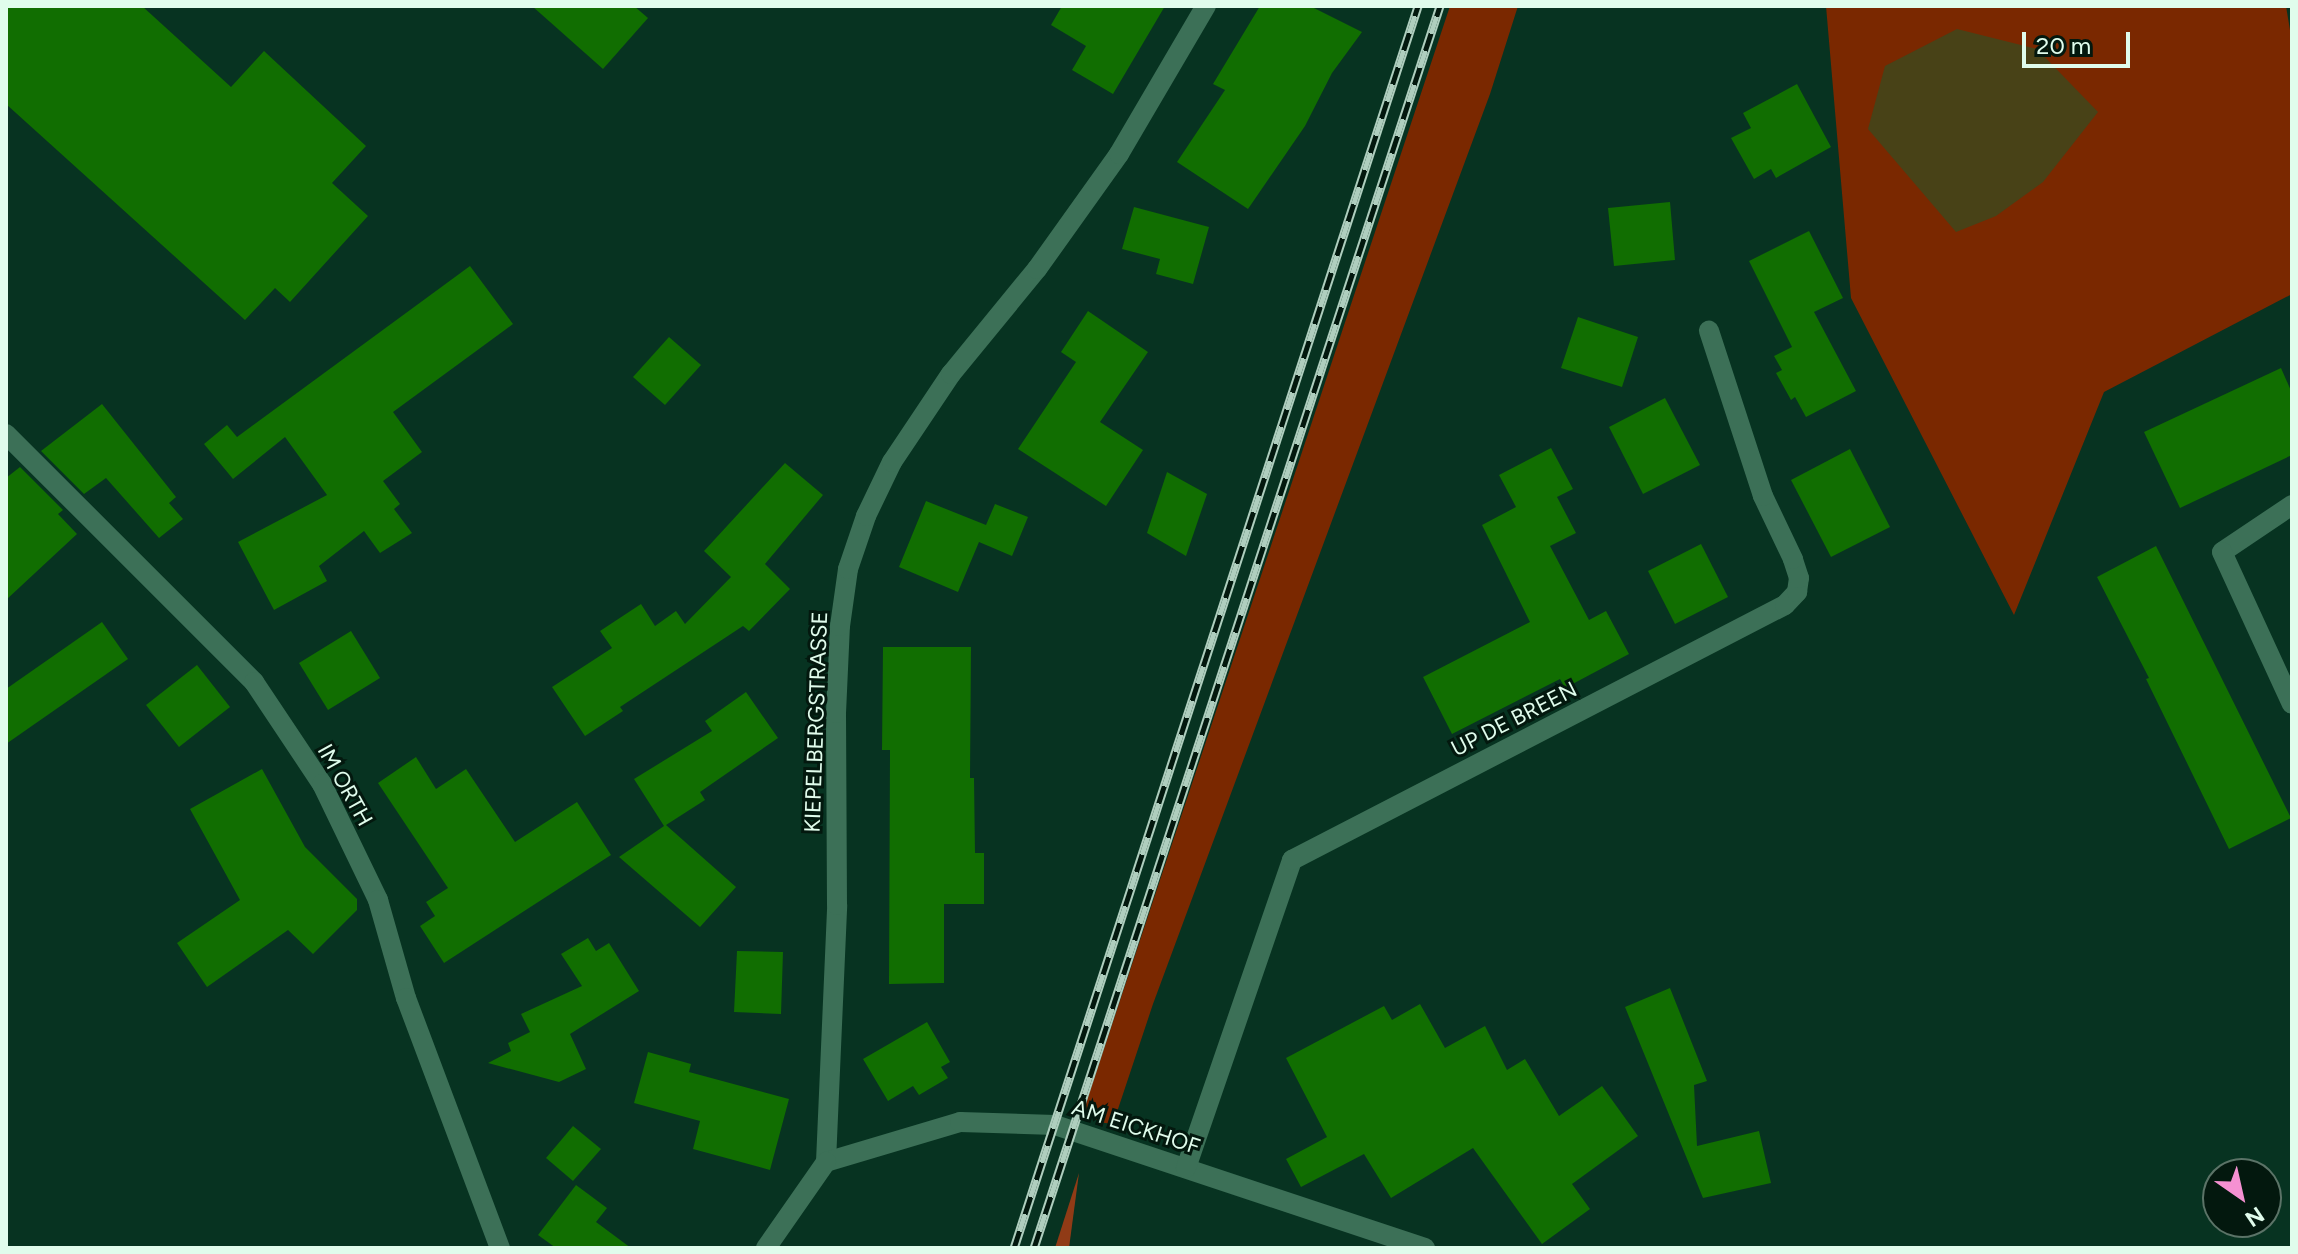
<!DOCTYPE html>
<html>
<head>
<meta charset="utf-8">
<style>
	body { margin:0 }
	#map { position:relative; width:2298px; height:1254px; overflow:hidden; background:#073321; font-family:Figtree,sans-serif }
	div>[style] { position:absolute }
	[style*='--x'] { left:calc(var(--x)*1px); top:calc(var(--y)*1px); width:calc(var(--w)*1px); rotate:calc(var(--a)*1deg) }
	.green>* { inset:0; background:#7a2800 }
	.forest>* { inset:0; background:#903b16 }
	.water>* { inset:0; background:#484217 }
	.building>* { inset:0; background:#116e01 }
	.minor>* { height:20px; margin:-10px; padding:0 10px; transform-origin:10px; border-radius:10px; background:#3c7057 }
	.rail>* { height:9px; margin-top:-4.5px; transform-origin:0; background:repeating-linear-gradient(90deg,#03180e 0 18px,#afcebe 0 36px); box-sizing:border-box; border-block:2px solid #afcebe }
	span { translate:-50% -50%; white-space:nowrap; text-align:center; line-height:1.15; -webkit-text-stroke:6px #03180e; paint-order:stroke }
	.street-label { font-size:22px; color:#e0fcec }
	.frame { position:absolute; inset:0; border:8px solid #e0fcec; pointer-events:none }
	.north { position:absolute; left:2202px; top:1158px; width:80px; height:80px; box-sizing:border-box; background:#03180e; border:2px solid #5b7367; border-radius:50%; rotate:146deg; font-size:22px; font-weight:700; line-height:32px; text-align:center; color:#e0fcec }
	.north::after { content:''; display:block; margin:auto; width:28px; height:36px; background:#f591d2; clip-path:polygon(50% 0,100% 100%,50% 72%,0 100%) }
	.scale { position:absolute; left:2022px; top:32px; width:108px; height:36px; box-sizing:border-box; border:4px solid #e0fcec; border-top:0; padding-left:10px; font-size:24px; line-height:28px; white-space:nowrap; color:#e0fcec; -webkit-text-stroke:6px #03180e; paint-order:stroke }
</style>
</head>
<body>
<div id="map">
	<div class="green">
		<div style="clip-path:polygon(1450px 6px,1518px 6px,1490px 94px,1153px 1004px,1116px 1115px,1119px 1125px,1099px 1122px,1084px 1109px)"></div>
		<div style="clip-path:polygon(1826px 6px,2286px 6px,2292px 42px,2292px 294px,2104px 392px,2014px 615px,1851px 298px)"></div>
	</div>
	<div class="forest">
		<div style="clip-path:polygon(1079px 1173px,1069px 1248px,1055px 1248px)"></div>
	</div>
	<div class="water">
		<div style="clip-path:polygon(1957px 29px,2037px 49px,2098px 112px,2043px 182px,1996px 216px,1956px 232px,1868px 129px,1885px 66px)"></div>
	</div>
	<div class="building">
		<div style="clip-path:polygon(6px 6px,142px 6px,231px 87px,264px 51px,366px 146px,332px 183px,368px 216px,290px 302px,275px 288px,245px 320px,6px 104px)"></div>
		<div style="clip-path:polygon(532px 6px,634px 6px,648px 18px,603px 69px)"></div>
		<div style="clip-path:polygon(1062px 6px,1165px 6px,1113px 94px,1072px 70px,1086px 46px,1051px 25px)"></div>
		<div style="clip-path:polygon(1260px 6px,1310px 6px,1362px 32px,1332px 73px,1305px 126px,1248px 209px,1177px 162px,1225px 90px,1213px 84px)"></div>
		<div style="clip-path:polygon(1797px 84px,1831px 147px,1776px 178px,1771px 169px,1754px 179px,1731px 138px,1751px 128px,1743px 113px)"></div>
		<div style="clip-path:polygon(1670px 202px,1675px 260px,1614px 266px,1608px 208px)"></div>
		<div style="clip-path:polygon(1134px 207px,1209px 227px,1193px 284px,1156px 274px,1160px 259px,1122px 249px)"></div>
		<div style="clip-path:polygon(1809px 231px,1843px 298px,1814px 312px,1856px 391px,1806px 417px,1795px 397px,1791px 400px,1776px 373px,1782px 370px,1774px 356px,1792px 347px,1749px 261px)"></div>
		<div style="clip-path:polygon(470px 266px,513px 324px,393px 412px,422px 452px,383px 481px,400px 504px,394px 509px,412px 533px,380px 553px,364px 531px,319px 566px,327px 581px,274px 610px,238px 542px,327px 495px,285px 437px,233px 479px,204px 444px,227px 425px,237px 437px)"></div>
		<div style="clip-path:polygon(1088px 311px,1148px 352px,1100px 422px,1143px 450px,1106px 506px,1018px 449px,1076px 362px,1061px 352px)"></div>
		<div style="clip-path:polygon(1578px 317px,1638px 337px,1622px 387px,1561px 368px)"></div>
		<div style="clip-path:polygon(669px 337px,701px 365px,665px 405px,633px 377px)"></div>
		<div style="clip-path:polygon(2281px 368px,2292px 393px,2292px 455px,2180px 508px,2144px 432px)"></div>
		<div style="clip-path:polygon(1665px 398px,1700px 465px,1643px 494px,1609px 427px)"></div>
		<div style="clip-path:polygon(102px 404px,176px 497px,169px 503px,183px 519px,159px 538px,106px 478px,84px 494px,41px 451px)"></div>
		<div style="clip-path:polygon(1551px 448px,1573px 489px,1557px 497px,1576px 533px,1550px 546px,1589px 620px,1606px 611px,1629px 654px,1565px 688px,1560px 679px,1452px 734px,1423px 677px,1530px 622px,1482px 525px,1516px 507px,1499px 475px)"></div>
		<div style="clip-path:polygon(1850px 449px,1890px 527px,1831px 557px,1791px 480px)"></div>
		<div style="clip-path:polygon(785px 463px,823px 495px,765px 564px,790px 589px,749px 631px,743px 626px,620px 707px,623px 711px,585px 736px,552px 687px,612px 648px,600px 631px,641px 604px,655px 626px,676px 611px,685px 624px,731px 577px,704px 551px)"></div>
		<div style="clip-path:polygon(20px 467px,63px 510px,58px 514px,77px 534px,6px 600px,6px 478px)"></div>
		<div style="clip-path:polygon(1167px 472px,1207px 494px,1186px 556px,1147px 533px)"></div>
		<div style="clip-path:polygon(926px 501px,986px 525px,995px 504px,1028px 517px,1012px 556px,979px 542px,958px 592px,899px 567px)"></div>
		<div style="clip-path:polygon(1701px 544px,1728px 597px,1675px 624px,1648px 571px)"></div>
		<div style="clip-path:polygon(2156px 546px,2291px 818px,2229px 849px,2146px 679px,2149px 678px,2097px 577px)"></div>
		<div style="clip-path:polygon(102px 622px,128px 659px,6px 744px,6px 689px)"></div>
		<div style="clip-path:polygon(351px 631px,380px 678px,328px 710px,299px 663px)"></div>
		<div style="clip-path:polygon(883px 647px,971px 647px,970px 778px,974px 778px,975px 853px,984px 853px,984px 904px,944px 904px,944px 983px,889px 984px,890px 750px,882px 750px)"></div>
		<div style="clip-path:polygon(197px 665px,230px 707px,179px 747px,146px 705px)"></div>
		<div style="clip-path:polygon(746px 692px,778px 738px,700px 792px,705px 800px,666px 825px,736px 887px,700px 927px,619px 857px,664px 826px,634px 779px,712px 731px,705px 721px)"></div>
		<div style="clip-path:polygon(416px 757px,436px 789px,466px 769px,515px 842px,577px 802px,611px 855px,444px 963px,420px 926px,435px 916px,426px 902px,448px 888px,378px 783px)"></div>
		<div style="clip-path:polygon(262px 769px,305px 847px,357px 899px,357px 910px,313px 954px,288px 930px,207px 987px,177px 943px,240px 900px,190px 809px)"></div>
		<div style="clip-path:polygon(588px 938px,596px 951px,609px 943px,639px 991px,570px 1034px,586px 1069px,559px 1082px,488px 1063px,511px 1051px,508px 1043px,530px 1032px,521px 1014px,582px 986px,561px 954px)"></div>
		<div style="clip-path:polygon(737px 951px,783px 952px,781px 1014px,734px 1012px)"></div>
		<div style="clip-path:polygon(1670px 988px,1707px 1081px,1694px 1085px,1697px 1146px,1759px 1131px,1771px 1183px,1703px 1198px,1625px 1007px)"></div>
		<div style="clip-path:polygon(1420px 1004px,1445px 1048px,1485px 1026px,1507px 1070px,1525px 1059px,1559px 1116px,1602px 1086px,1638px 1136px,1572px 1184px,1590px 1209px,1542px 1244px,1473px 1148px,1391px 1198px,1364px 1154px,1301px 1187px,1286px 1159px,1327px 1137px,1286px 1058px,1384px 1006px,1392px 1020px)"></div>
		<div style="clip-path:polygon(927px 1022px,950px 1062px,941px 1067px,948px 1078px,919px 1095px,913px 1086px,888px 1101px,863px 1059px)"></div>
		<div style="clip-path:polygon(648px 1052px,691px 1064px,689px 1072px,789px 1099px,770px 1170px,693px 1149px,700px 1121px,634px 1103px)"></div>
		<div style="clip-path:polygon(573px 1126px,601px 1149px,573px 1181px,546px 1158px)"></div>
		<div style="clip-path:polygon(576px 1185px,607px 1208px,596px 1222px,631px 1248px,556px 1248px,538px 1235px)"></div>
	</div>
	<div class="minor">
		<div style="--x:6;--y:434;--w:351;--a:45"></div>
		<div style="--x:254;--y:682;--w:123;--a:56.3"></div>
		<div style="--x:322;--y:784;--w:129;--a:64.2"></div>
		<div style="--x:378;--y:900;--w:102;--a:74.1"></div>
		<div style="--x:406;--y:998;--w:267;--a:69.4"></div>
		<div style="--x:2292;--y:505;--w:84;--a:146.1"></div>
		<div style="--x:2222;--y:552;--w:167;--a:65.3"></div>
		<div style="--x:826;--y:1162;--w:257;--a:-87.5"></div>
		<div style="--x:837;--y:905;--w:192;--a:-90.3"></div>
		<div style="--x:836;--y:713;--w:87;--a:-87.4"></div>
		<div style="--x:840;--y:626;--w:58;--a:-82"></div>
		<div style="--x:848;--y:569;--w:56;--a:-71.2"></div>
		<div style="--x:866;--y:516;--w:60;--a:-64.3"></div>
		<div style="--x:892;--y:462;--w:106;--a:-56.2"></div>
		<div style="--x:951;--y:374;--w:136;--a:-50.7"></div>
		<div style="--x:1037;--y:269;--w:141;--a:-54.5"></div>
		<div style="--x:1119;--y:154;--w:172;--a:-59.6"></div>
		<div style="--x:826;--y:1162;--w:140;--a:-16.6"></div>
		<div style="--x:960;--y:1122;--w:95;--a:1.8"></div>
		<div style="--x:1055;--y:1125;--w:390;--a:18.4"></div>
		<div style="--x:1186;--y:1168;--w:326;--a:-71"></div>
		<div style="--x:1292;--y:860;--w:555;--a:-27.35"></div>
		<div style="--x:1785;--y:605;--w:18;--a:-47"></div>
		<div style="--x:1797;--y:592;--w:14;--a:-82"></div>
		<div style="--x:1799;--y:578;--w:20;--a:-108"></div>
		<div style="--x:1793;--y:559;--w:70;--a:-115.5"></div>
		<div style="--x:1763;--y:496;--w:174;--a:-108.1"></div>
		<div style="--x:766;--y:1248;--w:105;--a:-55.1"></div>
	</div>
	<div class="rail">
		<div style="--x:1014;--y:1248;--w:1306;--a:-71.98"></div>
		<div style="--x:1034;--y:1248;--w:1307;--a:-71.9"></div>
	</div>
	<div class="street-label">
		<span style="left:1514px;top:719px;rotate:-27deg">UP DE BREEN</span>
		<span style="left:816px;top:722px;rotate:-88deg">KIEPELBERGSTRASSE</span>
		<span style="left:345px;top:785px;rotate:61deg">IM ORTH</span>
		<span style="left:1136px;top:1127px;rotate:18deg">AM EICKHOF</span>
	</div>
	<div class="frame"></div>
	<div class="north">N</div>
	<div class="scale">20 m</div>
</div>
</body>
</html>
